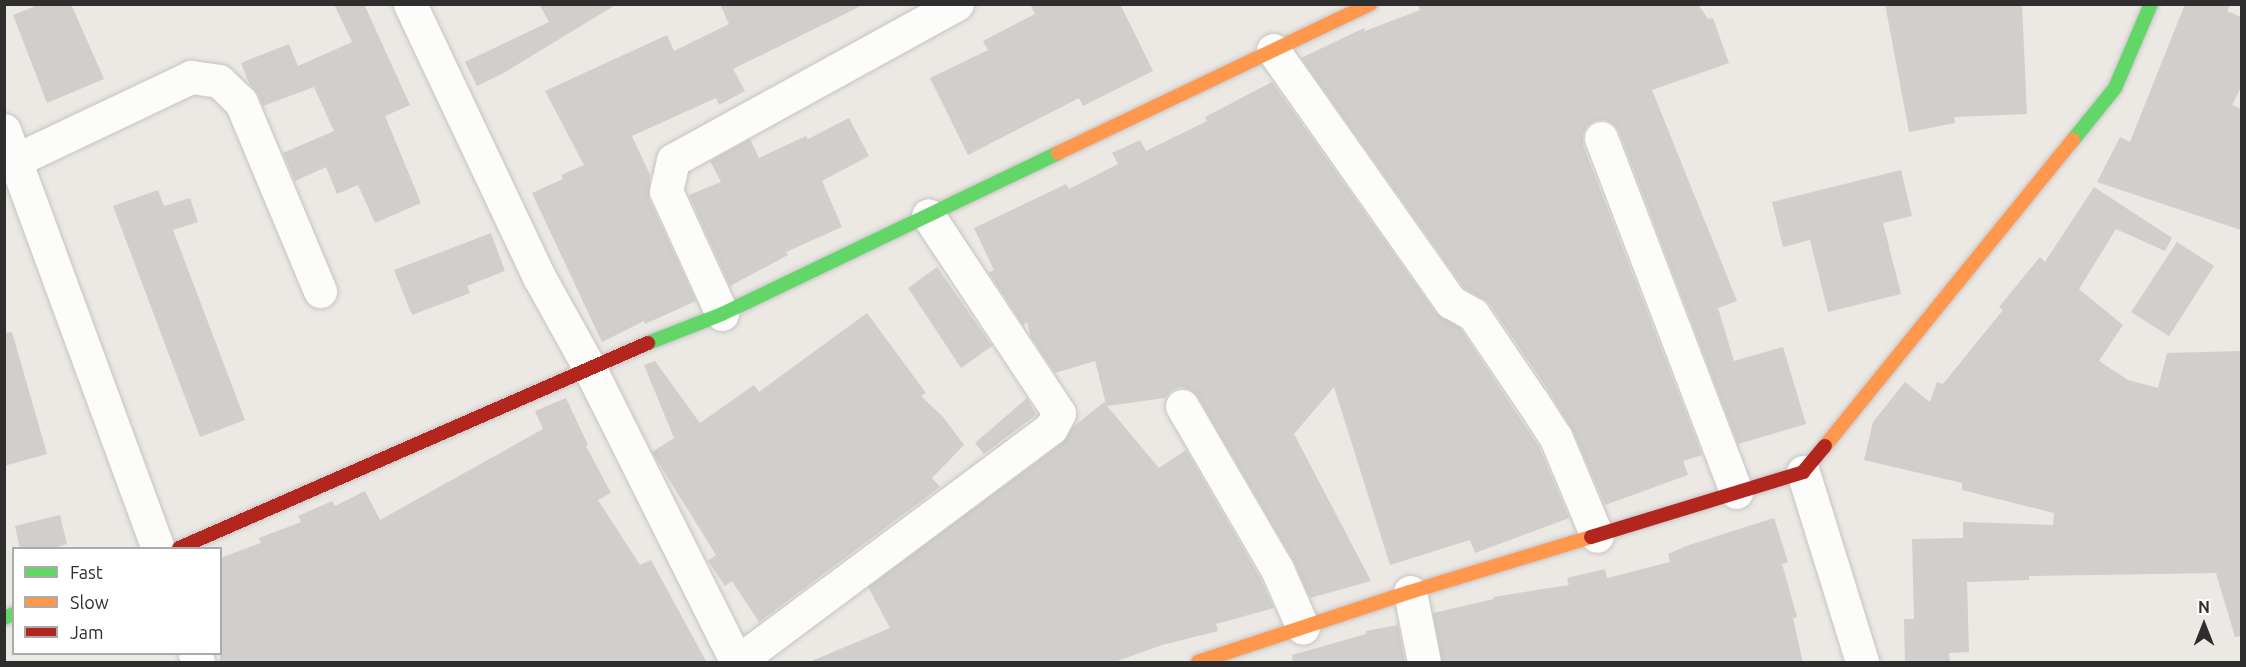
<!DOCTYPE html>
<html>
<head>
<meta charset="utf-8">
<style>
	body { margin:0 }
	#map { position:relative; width:2246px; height:667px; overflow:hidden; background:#ece8e4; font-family:Ubuntu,sans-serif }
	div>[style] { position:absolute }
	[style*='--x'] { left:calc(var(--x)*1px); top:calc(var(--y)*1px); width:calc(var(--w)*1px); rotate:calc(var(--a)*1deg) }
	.building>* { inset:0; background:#d1cecb }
	.roads { filter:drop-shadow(0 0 2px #c5c4c5) drop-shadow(0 0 2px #c5c4c5) }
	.street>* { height:33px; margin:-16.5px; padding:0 16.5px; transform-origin:16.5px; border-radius:16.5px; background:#fcfcfb }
	.fast>* { height:14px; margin:-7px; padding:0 7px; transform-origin:7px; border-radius:7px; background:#63d668 }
	.slow>* { height:14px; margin:-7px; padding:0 7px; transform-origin:7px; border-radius:7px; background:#ff974d }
	.jam>* { height:14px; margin:-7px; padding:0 7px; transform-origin:7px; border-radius:7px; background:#b3261e }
	span { translate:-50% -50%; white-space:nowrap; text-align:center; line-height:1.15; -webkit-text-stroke:4.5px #fff; paint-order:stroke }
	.frame { position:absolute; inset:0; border:6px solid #2e2e2e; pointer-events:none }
	.legend { position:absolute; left:12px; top:547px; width:210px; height:108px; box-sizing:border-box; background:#fff; border:2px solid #ababab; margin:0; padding:8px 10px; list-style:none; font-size:18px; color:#2e2e2e }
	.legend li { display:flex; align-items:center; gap:12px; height:30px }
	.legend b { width:30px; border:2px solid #ababab }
	.north { position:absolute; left:2174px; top:595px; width:60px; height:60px; -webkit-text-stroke:4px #fff; paint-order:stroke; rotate:0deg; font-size:16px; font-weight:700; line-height:24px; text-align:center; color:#2e2e2e }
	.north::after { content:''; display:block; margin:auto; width:21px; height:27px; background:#2e2e2e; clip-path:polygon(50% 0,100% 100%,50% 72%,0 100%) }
</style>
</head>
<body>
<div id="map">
	<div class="building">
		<div style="clip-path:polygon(41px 4px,71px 4px,104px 79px,47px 103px,13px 15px)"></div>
		<div style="clip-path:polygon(334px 4px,364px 4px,410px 105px,385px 116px,421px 203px,375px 223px,358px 185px,337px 194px,326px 167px,295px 181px,283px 153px,334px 131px,314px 87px,263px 106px,258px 94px,249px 83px,241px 63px,289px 44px,298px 66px,352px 42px)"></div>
		<div style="clip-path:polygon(539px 4px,617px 4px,502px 74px,477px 86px,465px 62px,549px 22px)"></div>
		<div style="clip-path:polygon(720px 4px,865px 4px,733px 69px,745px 91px,719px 105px,716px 98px,632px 136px,650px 175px,649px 199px,696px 301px,645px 324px,644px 321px,602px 342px,532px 193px,563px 179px,561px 175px,584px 165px,545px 91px,667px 35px,674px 51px,729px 24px)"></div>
		<div style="clip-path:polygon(1030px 4px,1120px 4px,1153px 71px,1083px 106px,1079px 98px,968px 155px,930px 78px,988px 50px,983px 41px,1035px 14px)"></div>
		<div style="clip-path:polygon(1418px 4px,1698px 4px,1708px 19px,1713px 18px,1729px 63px,1652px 90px,1737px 301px,1718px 308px,1734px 361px,1783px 347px,1806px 424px,1738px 444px,1619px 131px,1613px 124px,1605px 120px,1594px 121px,1587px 126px,1583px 134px,1583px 145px,1702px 455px,1683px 461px,1688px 475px,1605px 505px,1573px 431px,1548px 390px,1489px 303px,1464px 288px,1301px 58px,1364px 28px,1365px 31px,1420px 10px)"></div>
		<div style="clip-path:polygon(1885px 4px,2022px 4px,2027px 114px,1954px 117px,1955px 123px,1909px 132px)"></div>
		<div style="clip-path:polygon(2185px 4px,2230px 4px,2227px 11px,2241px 17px,2241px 87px,2232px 105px,2241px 109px,2241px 230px,2097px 182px,2120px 137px,2130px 142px)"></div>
		<div style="clip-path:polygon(1272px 82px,1436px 313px,1460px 328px,1539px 447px,1569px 518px,1475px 553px,1470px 540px,1390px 565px,1334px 387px,1294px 434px,1371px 581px,1310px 598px,1293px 560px,1198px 397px,1191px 390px,1181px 387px,1172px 390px,1165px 398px,1107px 406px,1159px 468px,1186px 450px,1260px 578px,1274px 608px,1216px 624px,1218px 631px,1162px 645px,1112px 663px,807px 663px,890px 628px,868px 587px,1062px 443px,1073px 427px,1104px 402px,1106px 404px,1095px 361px,1055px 373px,1031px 337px,1027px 322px,1023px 325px,989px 273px,994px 270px,974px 228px,1066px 184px,1069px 189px,1118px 164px,1112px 153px,1140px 140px,1146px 151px,1207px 121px,1205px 117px)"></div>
		<div style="clip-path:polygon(849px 118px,869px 156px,822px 181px,842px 227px,786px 252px,788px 255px,730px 286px,689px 195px,721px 182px,710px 161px,750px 139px,759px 158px,806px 136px,808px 139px)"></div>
		<div style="clip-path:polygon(1901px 170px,1912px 216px,1883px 223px,1901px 294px,1828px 312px,1810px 240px,1783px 247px,1772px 202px)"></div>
		<div style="clip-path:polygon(2094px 187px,2172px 238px,2165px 251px,2116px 229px,2079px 289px,2123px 325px,2099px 361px,2128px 380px,2158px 388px,2167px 353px,2241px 351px,2241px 636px,2235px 637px,2216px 573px,2029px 576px,2029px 580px,1967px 582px,1969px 652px,1949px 653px,1950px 663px,1905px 663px,1904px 619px,1914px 619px,1912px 539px,1963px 538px,1963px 522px,2053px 525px,2054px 513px,1962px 490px,1962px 483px,1864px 460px,1873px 422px,1905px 382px,1930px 402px,1937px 382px,1943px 384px,2003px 310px,1999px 307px,2040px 257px,2045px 262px)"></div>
		<div style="clip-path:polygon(158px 190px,164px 206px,190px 198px,198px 222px,173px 230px,245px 420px,200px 437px,113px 206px)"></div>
		<div style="clip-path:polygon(491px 233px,505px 271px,467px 286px,470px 293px,412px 315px,394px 270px)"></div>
		<div style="clip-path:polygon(2177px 242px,2214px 266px,2169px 336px,2131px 312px)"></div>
		<div style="clip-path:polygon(937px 267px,992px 346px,961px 368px,908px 288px)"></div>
		<div style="clip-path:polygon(867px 313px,926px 393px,921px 396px,943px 417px,964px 445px,932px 478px,940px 487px,759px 622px,732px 581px,725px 586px,708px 561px,716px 555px,652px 452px,674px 438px,644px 365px,655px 361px,700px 423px,754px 385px,759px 392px)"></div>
		<div style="clip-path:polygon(12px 332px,47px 454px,4px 466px,4px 333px)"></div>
		<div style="clip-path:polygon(566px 398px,588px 445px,586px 446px,611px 493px,598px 500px,640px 565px,651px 560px,707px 663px,220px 663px,220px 558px,261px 543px,259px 538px,301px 522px,298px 516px,332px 501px,335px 506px,365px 491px,380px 520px,543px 429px,535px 411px)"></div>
		<div style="clip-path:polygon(1027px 398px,1036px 415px,984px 454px,975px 443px)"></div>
		<div style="clip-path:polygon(60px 515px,67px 544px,51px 549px,20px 549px,15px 526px)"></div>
		<div style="clip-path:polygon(1774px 518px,1788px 562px,1782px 564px,1797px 617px,1793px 618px,1803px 663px,1442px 663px,1433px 613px,1494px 599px,1493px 597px,1569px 585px,1567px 578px,1605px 569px,1607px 578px,1670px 562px,1668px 554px,1686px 546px)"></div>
		<div style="clip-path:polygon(1398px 625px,1405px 663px,1293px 663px,1292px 655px,1366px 634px,1366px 631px)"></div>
	</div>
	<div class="roads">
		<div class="street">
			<div style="--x:410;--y:4;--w:302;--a:64.7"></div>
			<div style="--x:539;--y:277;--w:103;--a:60.9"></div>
			<div style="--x:589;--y:367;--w:330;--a:63.4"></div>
			<div style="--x:1273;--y:50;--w:309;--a:54.8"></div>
			<div style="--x:1451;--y:302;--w:25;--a:29"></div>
			<div style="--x:1473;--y:314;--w:105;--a:55.9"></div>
			<div style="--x:1532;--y:401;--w:44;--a:57"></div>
			<div style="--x:1556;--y:438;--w:106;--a:67.3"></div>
			<div style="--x:4;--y:130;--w:445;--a:69.8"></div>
			<div style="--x:1601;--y:138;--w:379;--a:69.1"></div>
			<div style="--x:16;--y:160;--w:194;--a:-25.4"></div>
			<div style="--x:191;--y:77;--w:28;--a:8"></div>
			<div style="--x:219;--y:81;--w:30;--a:44"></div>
			<div style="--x:241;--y:102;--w:205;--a:67.3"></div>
			<div style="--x:722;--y:314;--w:135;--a:-114.5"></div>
			<div style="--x:666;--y:191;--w:32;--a:-77"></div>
			<div style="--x:673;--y:160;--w:324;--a:-28.8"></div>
			<div style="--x:1182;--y:406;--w:189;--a:59.8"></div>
			<div style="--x:1277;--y:569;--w:64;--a:66.2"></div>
			<div style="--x:1803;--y:472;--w:199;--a:72.7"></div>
			<div style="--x:1410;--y:592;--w:71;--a:78.7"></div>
			<div style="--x:195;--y:654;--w:9;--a:69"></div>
			<div style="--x:737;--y:662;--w:392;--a:-36.7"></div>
			<div style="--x:1051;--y:428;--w:17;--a:-62"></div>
			<div style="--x:1059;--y:413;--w:237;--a:-123.5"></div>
		</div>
		<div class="fast">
			<div style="--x:2073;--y:140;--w:67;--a:-51.1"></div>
			<div style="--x:2115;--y:88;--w:91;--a:-66.8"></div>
			<div style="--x:648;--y:343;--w:79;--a:-21.4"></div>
			<div style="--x:722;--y:314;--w:373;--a:-25.6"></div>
			<div style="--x:4;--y:618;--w:11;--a:-22"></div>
		</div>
		<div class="slow">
			<div style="--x:1058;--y:153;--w:346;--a:-25.5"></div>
			<div style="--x:1825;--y:446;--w:394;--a:-51"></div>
			<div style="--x:1198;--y:662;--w:223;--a:-18.3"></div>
			<div style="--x:1410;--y:592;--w:189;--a:-16.9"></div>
		</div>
		<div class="jam">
			<div style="--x:1591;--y:537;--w:222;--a:-17"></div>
			<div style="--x:1803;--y:472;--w:34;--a:-50"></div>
			<div style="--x:179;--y:548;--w:512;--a:-23.61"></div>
		</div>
	</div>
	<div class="frame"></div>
	<ul class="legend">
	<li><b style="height:8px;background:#63d668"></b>Fast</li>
	<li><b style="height:8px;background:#ff974d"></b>Slow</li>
	<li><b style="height:8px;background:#b3261e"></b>Jam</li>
	</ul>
	<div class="north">N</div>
</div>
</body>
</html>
